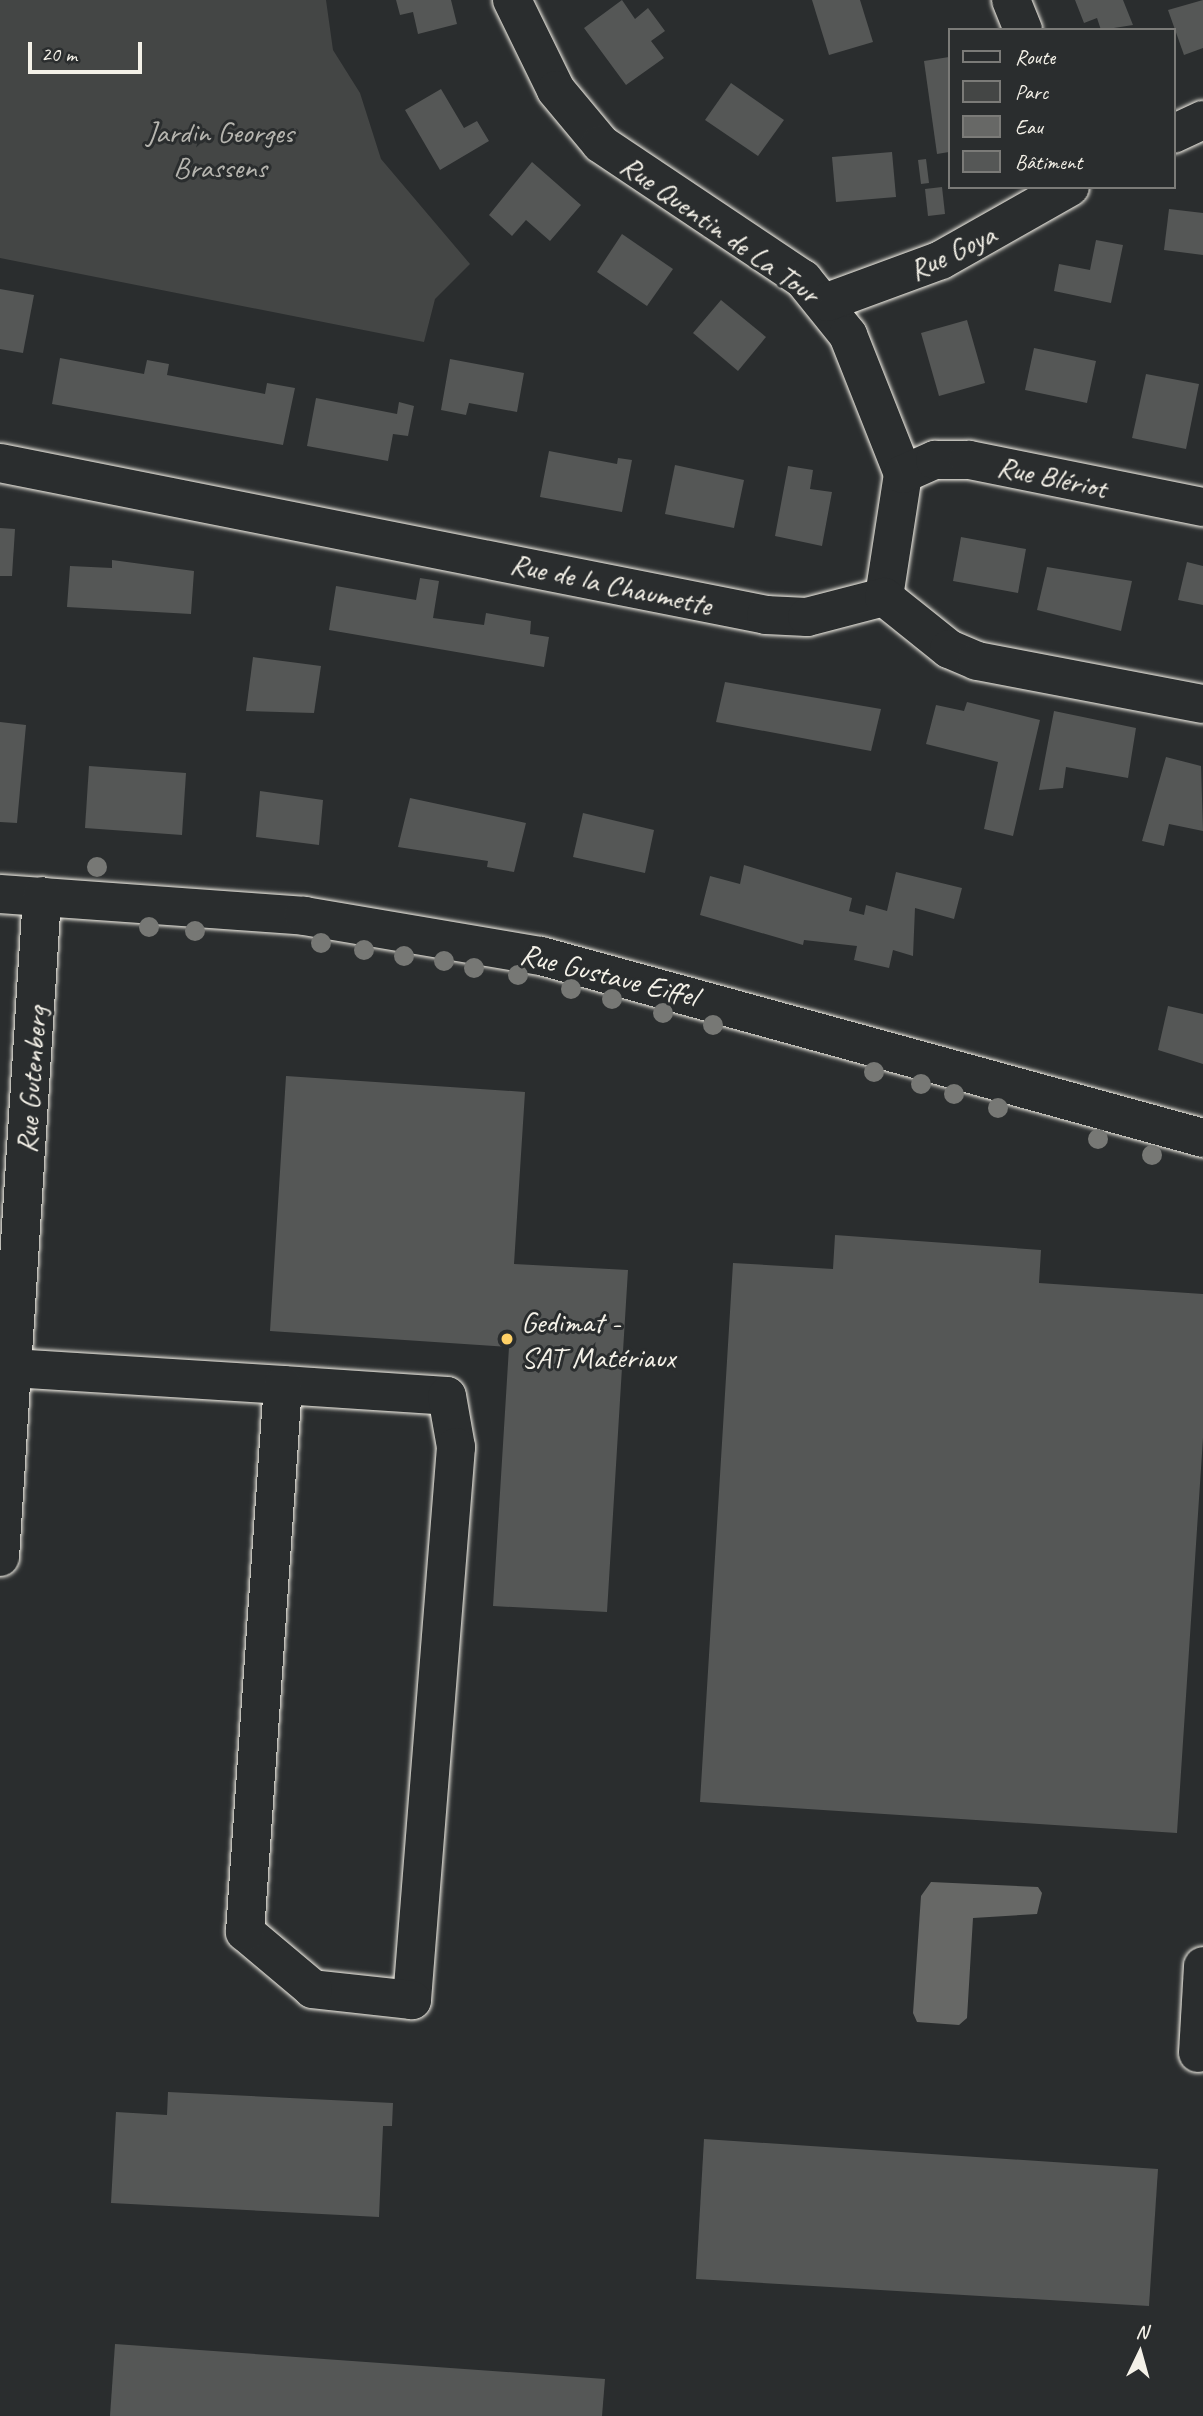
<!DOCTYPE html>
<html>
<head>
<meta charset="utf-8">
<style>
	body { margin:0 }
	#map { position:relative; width:1203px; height:2416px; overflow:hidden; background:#2a2d2e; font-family:Caveat,sans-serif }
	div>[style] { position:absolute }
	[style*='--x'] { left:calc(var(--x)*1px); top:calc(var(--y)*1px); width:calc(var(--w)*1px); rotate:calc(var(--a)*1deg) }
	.green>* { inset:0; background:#444645 }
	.water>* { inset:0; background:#676866 }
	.building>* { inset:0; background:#555756 }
	.roads { filter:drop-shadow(0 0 2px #f4f1e8) drop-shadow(0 0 2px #f4f1e8) }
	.minor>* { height:38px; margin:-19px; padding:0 19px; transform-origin:19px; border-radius:19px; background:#2a2d2e }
	.trees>* { width:20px; height:20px; margin:-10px; border-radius:50%; background:#777875 }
	.dots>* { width:19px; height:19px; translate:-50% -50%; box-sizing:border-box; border:4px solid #2a2d2e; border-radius:50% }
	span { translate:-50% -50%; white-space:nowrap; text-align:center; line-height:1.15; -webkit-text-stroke:6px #2a2d2e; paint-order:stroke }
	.park-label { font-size:30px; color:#b6b5af }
	.street-label { font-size:30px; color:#f4f1e8 }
	.poi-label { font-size:30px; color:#f4f1e8 }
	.left { translate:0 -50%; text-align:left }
	.legend { position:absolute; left:948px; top:28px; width:228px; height:161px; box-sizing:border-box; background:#2a2d2e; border:2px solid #7b7b78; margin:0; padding:9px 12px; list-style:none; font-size:21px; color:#f4f1e8 }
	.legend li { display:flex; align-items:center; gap:14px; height:35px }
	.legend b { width:35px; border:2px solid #7b7b78 }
	.north { position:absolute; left:1105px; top:2318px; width:70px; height:70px; -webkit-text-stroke:5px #2a2d2e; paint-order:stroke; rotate:5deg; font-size:19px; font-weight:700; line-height:28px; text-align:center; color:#f4f1e8 }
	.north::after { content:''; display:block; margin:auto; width:24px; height:32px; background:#f4f1e8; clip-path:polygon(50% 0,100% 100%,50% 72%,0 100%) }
	.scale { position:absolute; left:28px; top:42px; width:114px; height:32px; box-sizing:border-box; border:4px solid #f4f1e8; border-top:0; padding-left:9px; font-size:21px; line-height:24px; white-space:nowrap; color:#f4f1e8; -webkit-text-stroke:5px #2a2d2e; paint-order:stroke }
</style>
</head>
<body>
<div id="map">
	<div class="green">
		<div style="clip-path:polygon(0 0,326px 0,333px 50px,360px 93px,381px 159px,470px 264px,435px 299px,424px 342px,0 258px)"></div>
	</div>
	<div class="water">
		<div style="clip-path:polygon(931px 1882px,1038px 1887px,1042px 1893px,1037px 1914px,973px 1918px,967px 2018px,959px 2025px,917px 2022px,913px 2013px,921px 1896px)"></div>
	</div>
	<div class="building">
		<div style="clip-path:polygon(396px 0,451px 0,457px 24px,418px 34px,413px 12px,400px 15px)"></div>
		<div style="clip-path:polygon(622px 0,635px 19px,648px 8px,665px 31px,651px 41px,664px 58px,626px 85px,584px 28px)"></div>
		<div style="clip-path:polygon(812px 0,860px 0,873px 42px,829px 55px)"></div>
		<div style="clip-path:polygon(1075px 0,1123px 0,1133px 25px,1101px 30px,1097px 18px,1084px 23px)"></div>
		<div style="clip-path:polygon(1203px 0,1203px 48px,1184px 55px,1168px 10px)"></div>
		<div style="clip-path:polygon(949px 57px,949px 152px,937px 154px,924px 61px)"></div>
		<div style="clip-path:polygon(731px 83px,784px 120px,758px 156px,705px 120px)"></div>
		<div style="clip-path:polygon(441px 89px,464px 128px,477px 121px,489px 141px,440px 170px,405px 110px)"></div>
		<div style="clip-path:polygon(892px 152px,896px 197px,836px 202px,832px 157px)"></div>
		<div style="clip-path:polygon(926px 159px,929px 183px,921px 184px,918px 160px)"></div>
		<div style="clip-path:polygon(532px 162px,581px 205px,550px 241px,526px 220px,512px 236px,489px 215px)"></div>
		<div style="clip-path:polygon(942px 187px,945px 214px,928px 216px,925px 189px)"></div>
		<div style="clip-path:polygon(1169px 209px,1203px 213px,1203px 255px,1164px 250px)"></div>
		<div style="clip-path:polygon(622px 234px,673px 269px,647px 306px,597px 272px)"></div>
		<div style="clip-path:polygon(1096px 240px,1123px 245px,1111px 303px,1054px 291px,1059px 264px,1090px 270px)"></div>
		<div style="clip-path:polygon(0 289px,34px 295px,23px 353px,0 349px)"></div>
		<div style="clip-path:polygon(721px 300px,766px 337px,738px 371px,693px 333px)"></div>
		<div style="clip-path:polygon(967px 320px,985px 383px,939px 396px,921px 333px)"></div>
		<div style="clip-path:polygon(1034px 348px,1096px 361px,1087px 403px,1025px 390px)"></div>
		<div style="clip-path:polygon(60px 358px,144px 374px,147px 360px,169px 364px,167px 375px,265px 394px,267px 383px,295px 388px,283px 445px,52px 404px)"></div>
		<div style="clip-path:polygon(450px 359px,524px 373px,517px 412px,469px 403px,466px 415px,441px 410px)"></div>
		<div style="clip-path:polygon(1146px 374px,1199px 384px,1186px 449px,1132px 438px)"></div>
		<div style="clip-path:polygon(316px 398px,397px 414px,399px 402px,414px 406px,408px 436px,393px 434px,388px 461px,307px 446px)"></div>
		<div style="clip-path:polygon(549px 451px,617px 464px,618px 458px,632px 460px,622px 512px,540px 497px)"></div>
		<div style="clip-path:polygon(675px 465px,744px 480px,734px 528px,665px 514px)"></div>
		<div style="clip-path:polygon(788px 466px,813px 470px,810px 489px,832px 492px,822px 546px,775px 536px)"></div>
		<div style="clip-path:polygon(0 528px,15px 529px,12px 576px,0 576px)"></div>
		<div style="clip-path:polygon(961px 537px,1026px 549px,1018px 593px,953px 581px)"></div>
		<div style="clip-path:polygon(112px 560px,194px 571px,191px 614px,67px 607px,70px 566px,112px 568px)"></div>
		<div style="clip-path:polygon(1187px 562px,1203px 566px,1203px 605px,1178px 600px)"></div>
		<div style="clip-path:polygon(1047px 567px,1132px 581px,1121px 631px,1037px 610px)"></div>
		<div style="clip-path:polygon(420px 578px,439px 581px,433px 618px,484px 625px,486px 613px,531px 621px,530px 634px,549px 637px,544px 667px,329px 630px,336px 586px,416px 600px)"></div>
		<div style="clip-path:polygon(253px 657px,321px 666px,314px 713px,246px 711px)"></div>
		<div style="clip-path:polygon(725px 682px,881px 709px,871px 751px,716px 722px)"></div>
		<div style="clip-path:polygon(967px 702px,1040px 720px,1013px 836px,984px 829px,998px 762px,926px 744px,936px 705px,964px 711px)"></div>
		<div style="clip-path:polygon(1054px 711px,1136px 728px,1128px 778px,1066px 767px,1063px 788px,1039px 790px)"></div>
		<div style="clip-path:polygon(0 722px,26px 725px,17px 823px,0 822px)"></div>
		<div style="clip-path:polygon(1166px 757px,1201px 766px,1203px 831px,1169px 824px,1164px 846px,1142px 841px)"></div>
		<div style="clip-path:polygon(89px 766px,186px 773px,182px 835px,85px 828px)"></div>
		<div style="clip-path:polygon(260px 791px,323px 800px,319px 845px,256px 837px)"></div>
		<div style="clip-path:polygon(410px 798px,526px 823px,514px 872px,487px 867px,488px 861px,398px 847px)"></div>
		<div style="clip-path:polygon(583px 813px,654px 830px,645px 873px,573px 857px)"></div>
		<div style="clip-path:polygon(744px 865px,852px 898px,849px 911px,864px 915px,866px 905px,887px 911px,896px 872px,962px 888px,954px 919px,915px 908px,913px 956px,893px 950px,889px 968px,854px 960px,857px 946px,804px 940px,803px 945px,700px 915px,710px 876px,740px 884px)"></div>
		<div style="clip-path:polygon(1168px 1006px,1203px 1014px,1203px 1064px,1158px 1050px)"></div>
		<div style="clip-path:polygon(286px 1076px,525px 1092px,514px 1264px,628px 1270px,607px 1612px,493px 1606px,509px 1347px,270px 1331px)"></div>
		<div style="clip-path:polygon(835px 1235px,1041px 1250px,1039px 1283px,1203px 1294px,1203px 1438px,1177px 1833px,700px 1802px,733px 1263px,833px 1269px)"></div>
		<div style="clip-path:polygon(168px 2092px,393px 2103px,392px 2126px,383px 2126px,379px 2217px,111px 2203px,116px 2112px,167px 2115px)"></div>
		<div style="clip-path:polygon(704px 2139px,1158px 2169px,1149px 2306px,696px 2279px)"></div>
		<div style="clip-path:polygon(115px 2344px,605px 2379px,602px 2416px,110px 2416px)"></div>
	</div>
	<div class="roads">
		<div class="minor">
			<div style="--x:512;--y:0;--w:100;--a:63.9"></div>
			<div style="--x:556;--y:90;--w:70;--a:50.2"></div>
			<div style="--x:601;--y:144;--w:243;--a:33.8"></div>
			<div style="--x:803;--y:279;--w:72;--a:51.2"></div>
			<div style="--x:848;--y:335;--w:149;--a:68.4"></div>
			<div style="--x:903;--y:474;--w:124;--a:98.8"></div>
			<div style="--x:1011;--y:0;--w:32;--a:68"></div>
			<div style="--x:1173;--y:134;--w:33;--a:-25"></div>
			<div style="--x:827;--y:302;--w:121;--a:-20.2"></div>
			<div style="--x:941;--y:260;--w:148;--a:-29.5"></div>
			<div style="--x:0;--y:463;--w:781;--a:11.22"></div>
			<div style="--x:766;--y:615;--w:41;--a:2.8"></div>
			<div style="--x:807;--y:617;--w:80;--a:-14.6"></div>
			<div style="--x:884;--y:597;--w:83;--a:38.7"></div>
			<div style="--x:949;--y:649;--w:30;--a:23"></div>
			<div style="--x:977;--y:661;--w:230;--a:10.8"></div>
			<div style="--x:903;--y:474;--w:35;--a:-24"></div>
			<div style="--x:935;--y:460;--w:34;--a:0"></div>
			<div style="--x:969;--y:460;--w:239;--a:11.4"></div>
			<div style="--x:0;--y:894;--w:305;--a:4.1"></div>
			<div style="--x:304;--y:916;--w:240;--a:9.6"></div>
			<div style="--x:541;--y:956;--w:687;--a:15.37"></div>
			<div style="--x:12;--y:1368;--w:272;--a:3.6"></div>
			<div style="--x:283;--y:1385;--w:164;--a:3.8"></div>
			<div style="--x:447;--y:1396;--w:52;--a:80"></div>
			<div style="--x:456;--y:1447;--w:555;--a:94.55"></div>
			<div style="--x:412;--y:2000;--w:100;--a:-173.7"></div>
			<div style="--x:313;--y:1989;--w:89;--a:-140"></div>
			<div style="--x:245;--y:1932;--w:548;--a:-86.03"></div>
			<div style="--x:0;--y:1557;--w:662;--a:-86.36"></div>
			<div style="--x:1198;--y:2053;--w:87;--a:-86.7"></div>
		</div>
	</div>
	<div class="trees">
		<div style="left:97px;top:867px"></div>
		<div style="left:149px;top:927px"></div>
		<div style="left:195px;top:931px"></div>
		<div style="left:321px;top:943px"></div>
		<div style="left:364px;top:950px"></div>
		<div style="left:404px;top:956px"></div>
		<div style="left:444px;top:961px"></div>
		<div style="left:474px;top:968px"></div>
		<div style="left:518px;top:975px"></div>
		<div style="left:571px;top:989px"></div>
		<div style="left:612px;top:999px"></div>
		<div style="left:663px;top:1013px"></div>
		<div style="left:713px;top:1025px"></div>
		<div style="left:874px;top:1072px"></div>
		<div style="left:921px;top:1084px"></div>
		<div style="left:954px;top:1094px"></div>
		<div style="left:998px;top:1108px"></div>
		<div style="left:1098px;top:1139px"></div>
		<div style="left:1152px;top:1155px"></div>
	</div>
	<div class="dots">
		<div style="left:507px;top:1339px;background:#ffd166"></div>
	</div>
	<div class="park-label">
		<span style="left:220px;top:149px">Jardin Georges<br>Brassens</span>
	</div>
	<div class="street-label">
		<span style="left:720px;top:229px;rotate:35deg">Rue Quentin de La Tour</span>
		<span style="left:952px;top:252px;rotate:-26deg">Rue Goya</span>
		<span style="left:1052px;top:477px;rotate:12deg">Rue Blériot</span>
		<span style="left:611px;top:584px;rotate:12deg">Rue de la Chaumette</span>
		<span style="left:609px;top:975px;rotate:14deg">Rue Gustave Eiffel</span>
		<span style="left:31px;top:1080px;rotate:-86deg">Rue Gutenberg</span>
	</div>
	<div class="poi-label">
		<span class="left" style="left:521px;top:1339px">Gedimat -<br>SAT Matériaux</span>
	</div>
	<ul class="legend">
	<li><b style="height:9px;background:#2a2d2e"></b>Route</li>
	<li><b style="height:19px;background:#444645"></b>Parc</li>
	<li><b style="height:19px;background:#676866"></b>Eau</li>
	<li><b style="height:19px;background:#555756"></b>Bâtiment</li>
	</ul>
	<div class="north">N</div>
	<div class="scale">20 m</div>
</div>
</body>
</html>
